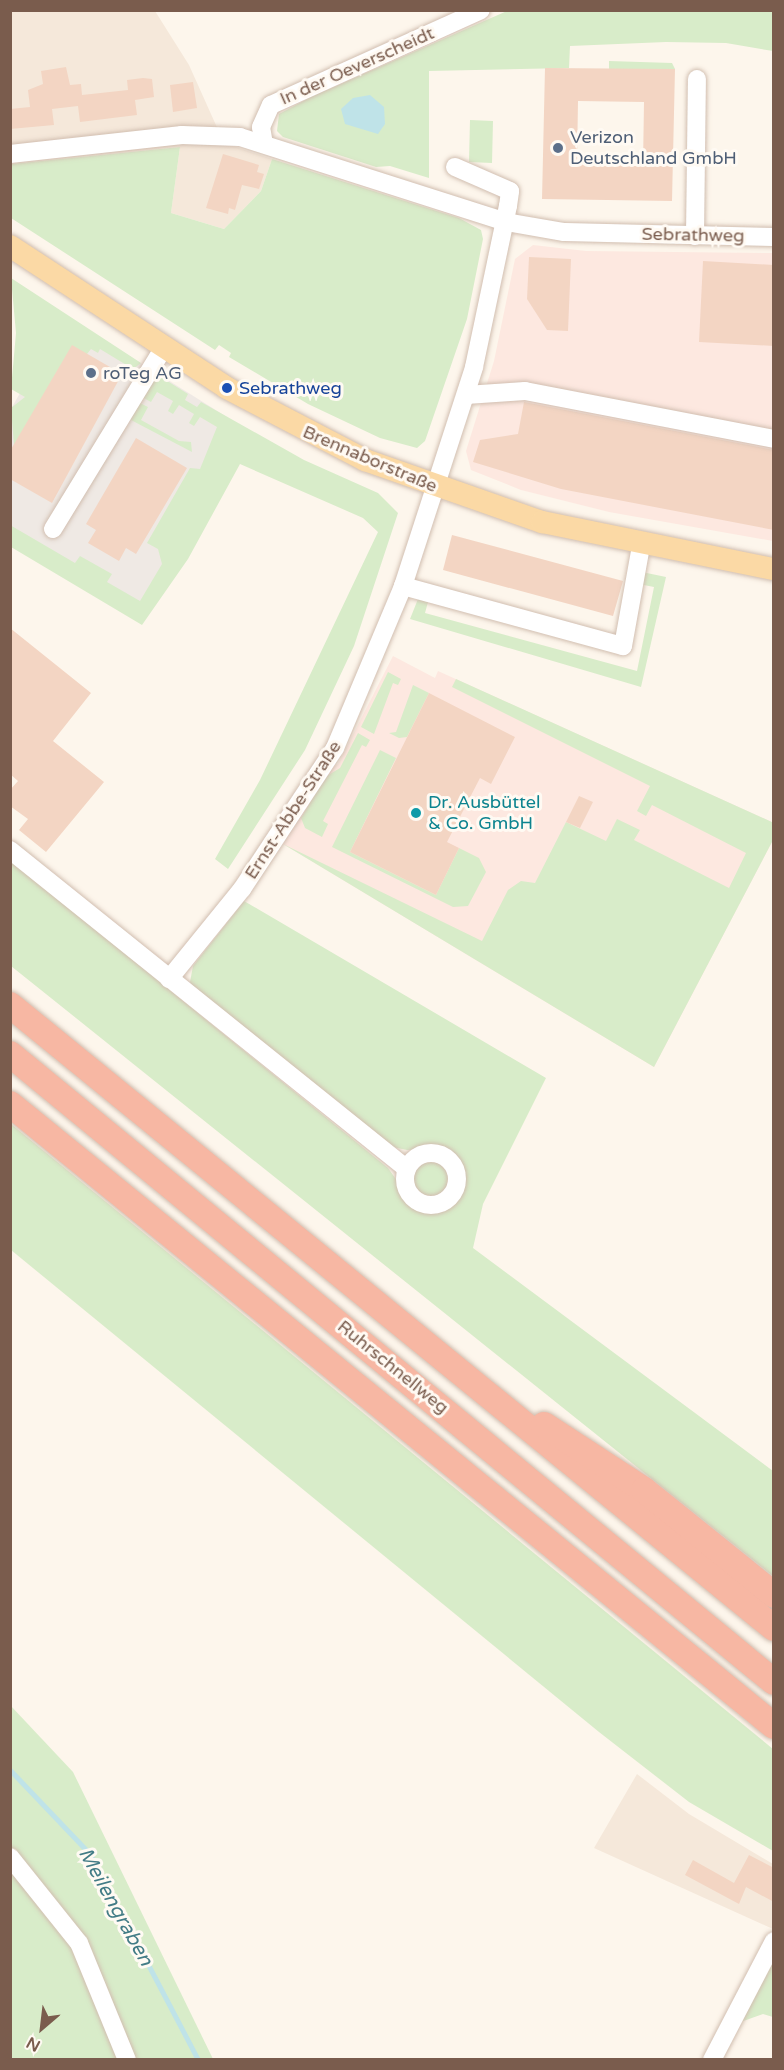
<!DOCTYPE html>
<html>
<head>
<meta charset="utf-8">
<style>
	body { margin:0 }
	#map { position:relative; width:784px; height:2070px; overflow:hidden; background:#fdf6ec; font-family:"Varela Round",sans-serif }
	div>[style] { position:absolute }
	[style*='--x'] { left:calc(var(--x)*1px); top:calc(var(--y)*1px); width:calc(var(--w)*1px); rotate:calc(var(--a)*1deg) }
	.residential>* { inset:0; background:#f5e8da }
	.commercial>* { inset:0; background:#fde8e0 }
	.industrial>* { inset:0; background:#efe9e4 }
	.green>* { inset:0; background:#d8ecc9 }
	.round { border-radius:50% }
	.water>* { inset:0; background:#bfe3e8 }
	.stream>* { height:5px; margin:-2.5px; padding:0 2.5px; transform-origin:2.5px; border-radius:2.5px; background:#bfe3e8 }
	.building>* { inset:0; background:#f3d5c3 }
	.roads { filter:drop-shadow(0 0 2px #d1beb0) drop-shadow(0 0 2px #d1beb0) }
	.minor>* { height:18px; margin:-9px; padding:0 9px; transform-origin:9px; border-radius:9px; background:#fff }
	.minor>.ring { margin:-9px; padding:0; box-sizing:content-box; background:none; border:18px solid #fff; border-radius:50% }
	.major>* { height:22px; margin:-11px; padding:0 11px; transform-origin:11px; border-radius:11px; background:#fbd9a5 }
	.highway>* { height:26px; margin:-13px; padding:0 13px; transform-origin:13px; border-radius:13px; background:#f7b7a3 }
	.dots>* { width:16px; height:16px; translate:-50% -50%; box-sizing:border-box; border:3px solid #fffaf3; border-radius:50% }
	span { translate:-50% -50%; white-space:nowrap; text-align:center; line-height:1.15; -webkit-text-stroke:6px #fffaf3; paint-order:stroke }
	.street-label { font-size:18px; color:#7a5c4d }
	.service-label { font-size:18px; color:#4e5e75 }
	.left { translate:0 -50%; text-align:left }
	.transit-label { font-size:18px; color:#164399 }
	.culture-label { font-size:18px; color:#0d838f }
	.water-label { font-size:20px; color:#437c86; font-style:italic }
	.frame { position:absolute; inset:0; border:12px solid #7a5c4d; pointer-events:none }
	.north { position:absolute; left:12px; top:1998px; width:60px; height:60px; -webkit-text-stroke:4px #fffaf3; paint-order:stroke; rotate:208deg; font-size:16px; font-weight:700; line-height:24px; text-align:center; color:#7a5c4d }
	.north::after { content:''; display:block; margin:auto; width:21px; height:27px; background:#7a5c4d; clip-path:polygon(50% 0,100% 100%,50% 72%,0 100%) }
</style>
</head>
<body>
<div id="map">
	<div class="residential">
		<div style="clip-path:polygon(11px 10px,155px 11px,189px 65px,224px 143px,272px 159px,261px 191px,224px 229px,171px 213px,180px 147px,11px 164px)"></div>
		<div style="clip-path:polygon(637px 1774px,689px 1814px,773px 1864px,773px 1929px,594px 1848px)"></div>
	</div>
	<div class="commercial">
		<div style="clip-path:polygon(533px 245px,586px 251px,773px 253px,773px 541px,609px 512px,521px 490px,471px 470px,466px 451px,494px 361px,515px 259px)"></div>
		<div style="clip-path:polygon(393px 656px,435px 678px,438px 671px,774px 823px,773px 840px,654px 1067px,283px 844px,326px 771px,338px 764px)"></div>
	</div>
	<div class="industrial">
		<div style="clip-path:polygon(64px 315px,254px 434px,142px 622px,11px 545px,11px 409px)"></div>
	</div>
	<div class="green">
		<div style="clip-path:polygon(507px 11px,773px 11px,773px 51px,726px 43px,666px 42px,570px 46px,569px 68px,429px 71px,429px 178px,390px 166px,376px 167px,283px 137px,277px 131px,279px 114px,311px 97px)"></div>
		<div style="clip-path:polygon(609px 61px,672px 63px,675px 69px,609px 69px)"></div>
		<div style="clip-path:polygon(470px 120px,493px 121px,492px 163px,469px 162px)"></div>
		<div style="clip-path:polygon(180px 147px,171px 213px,224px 229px,261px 191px,272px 159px,459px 218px,481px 230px,483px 239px,467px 319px,425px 441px,417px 448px,380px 438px,308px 404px,229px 357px,231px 353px,219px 345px,215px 350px,11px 218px,11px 164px)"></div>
		<div style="clip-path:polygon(11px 278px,141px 363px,133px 369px,100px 349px,98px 353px,91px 349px,14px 445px,11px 408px,25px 397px,11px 389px,16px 333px)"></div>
		<div style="clip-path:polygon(161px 377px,188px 394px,185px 400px,197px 407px,201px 402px,304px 460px,378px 493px,398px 513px,354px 646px,305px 750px,228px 869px,215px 859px,260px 780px,378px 532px,363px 518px,240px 464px,188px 559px,142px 625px,11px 547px,10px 525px,75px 563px,80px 556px,112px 574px,107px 582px,140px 601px,162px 564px,158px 549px,147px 543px,190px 468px,200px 469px,217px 427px,200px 417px,194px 426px,189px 423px,194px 414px,179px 405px,173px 414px,168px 411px,173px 401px,157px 392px,151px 402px,140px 396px,147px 384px)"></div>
		<div style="clip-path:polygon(136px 401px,148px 407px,141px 420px,179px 441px,191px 442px,192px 452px,131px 420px)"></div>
		<div style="clip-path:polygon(642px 572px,666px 577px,641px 687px,410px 619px,418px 599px,428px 602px,425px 613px,637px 671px,654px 587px,639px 584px)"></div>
		<div style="clip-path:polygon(388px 672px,401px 679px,398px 685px,393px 683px,374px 734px,361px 727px)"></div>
		<div style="clip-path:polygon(456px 679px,774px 823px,773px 840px,654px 1067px,283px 844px,482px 941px,508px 890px,521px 881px,535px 883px,566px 822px,606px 841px,617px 819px,640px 830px,634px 840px,729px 888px,746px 853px,652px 805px,646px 816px,637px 811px,650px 786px,452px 687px)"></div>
		<div style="clip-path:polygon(413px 685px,429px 693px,407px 737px,399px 738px,389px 733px,396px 732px)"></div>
		<div style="clip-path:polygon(358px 733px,370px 740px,366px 747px,362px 745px,323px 821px,328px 824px,322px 837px,305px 828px,301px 818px,325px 777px,340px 768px)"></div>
		<div style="clip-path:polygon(380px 750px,396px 758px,350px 852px,436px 895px,459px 848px,479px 858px,486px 872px,468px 906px,453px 907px,332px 847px)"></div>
		<div style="clip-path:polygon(10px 860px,388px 1168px,415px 1206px,437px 1211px,456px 1201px,463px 1184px,461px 1164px,445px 1149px,407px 1150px,383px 1145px,196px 993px,190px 982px,193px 966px,244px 901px,546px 1078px,483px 1204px,473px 1248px,773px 1471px,773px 1576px,11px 966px)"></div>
		<div style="clip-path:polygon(11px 1124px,773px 1749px,773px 1851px,689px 1802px,599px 1732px,11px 1250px)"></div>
		<div class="round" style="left:414px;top:1162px;width:34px;height:34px"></div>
		<div style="clip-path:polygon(10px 1705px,73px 1772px,213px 2059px,11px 2059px)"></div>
		<div style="clip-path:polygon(773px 1964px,773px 2017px,763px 2014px,735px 2024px,764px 1969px)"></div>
	</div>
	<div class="water">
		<div style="clip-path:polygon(370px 95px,384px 107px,385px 124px,378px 134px,345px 124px,341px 109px,353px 98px)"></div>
	</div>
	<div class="stream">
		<div style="--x:10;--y:1770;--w:116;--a:46.4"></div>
		<div style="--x:90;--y:1854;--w:233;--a:62.3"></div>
	</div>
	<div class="building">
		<div style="clip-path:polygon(66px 67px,70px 85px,81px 84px,82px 95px,128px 90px,127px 80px,143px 78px,152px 79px,154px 97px,135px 100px,137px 115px,80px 122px,78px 106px,52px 109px,54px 125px,10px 129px,10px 109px,30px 107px,28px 90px,43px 84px,41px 71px)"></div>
		<div style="clip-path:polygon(evenodd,545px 68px,675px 69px,672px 201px,542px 199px,545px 68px,578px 101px,644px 102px,643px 165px,577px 163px,578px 101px)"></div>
		<div style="clip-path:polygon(193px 82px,197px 108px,173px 112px,170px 85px)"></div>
		<div style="clip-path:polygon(223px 154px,259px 165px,257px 172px,264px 174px,259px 189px,242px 185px,235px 210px,229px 208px,228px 214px,206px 208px)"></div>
		<div style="clip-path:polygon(529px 257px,571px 259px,568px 331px,547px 330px,527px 299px)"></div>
		<div style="clip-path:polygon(703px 261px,774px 265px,774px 346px,699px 342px)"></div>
		<div style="clip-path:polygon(72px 345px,122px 374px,52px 503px,10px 479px,10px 451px)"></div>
		<div style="clip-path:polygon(524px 402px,774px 450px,774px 530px,561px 489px,473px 462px,480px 440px,518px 434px)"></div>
		<div style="clip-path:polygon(136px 438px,187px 468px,136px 554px,126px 548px,119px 561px,88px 543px,96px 530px,86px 524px)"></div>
		<div style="clip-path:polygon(452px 535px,623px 581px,613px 616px,443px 570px)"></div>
		<div style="clip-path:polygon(10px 628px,91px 693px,53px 741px,104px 782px,46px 852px,19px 830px,28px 819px,10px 806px,10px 790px,18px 781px,10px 774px)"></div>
		<div style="clip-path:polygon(429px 693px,515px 737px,491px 784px,480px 778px,447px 842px,459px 848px,436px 895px,350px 852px)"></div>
		<div style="clip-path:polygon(579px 796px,593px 802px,580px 828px,566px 822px)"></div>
		<div style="clip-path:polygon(749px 1855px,774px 1868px,774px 1902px,746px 1887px,739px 1904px,685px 1875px,693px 1860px,734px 1883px)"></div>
	</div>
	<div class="roads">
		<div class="minor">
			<div style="--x:264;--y:144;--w:17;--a:-100"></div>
			<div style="--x:261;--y:127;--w:24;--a:-66"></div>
			<div style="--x:271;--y:105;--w:230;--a:-24.3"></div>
			<div style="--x:10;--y:154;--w:173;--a:-6.3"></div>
			<div style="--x:182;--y:135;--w:58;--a:2"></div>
			<div style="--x:240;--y:137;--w:279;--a:17.7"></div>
			<div style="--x:506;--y:222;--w:59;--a:9.8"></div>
			<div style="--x:564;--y:232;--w:210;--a:1.4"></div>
			<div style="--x:695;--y:236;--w:157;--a:-89.3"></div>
			<div style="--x:466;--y:395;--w:59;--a:-3.9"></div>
			<div style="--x:525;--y:391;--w:254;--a:10.9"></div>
			<div style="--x:53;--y:529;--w:213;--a:-58.6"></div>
			<div style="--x:403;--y:586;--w:228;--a:15.3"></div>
			<div style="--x:623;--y:646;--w:102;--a:-79.8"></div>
			<div style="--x:10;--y:850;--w:509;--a:38.78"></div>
			<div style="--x:169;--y:979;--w:116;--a:-51"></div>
			<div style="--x:242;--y:889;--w:169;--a:-56.6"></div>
			<div style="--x:335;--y:748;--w:176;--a:-67.2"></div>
			<div style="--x:403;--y:586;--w:230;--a:-72"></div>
			<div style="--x:474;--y:367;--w:165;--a:-78.1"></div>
			<div style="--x:508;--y:206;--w:15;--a:-82"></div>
			<div style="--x:510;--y:191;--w:60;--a:-156.4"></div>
			<div class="ring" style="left:405px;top:1153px;width:34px;height:34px"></div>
			<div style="--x:10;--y:1857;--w:110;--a:51.3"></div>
			<div style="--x:79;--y:1943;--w:126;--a:67.7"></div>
			<div style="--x:712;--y:2060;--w:134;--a:-62.5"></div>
		</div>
		<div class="major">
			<div style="--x:10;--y:246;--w:259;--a:33.2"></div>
			<div style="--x:227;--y:388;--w:156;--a:27.6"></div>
			<div style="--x:365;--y:460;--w:188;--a:19.3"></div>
			<div style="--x:542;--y:522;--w:237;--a:11.5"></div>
		</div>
		<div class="highway">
			<div style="--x:10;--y:1005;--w:986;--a:39.2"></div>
			<div style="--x:10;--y:1054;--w:989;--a:39.42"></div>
			<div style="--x:10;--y:1104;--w:985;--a:39.15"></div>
			<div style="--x:544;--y:1425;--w:119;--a:33"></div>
			<div style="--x:644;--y:1490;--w:167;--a:38.9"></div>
		</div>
	</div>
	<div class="dots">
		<div style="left:558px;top:148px;background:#5c6f8a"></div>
		<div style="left:91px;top:373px;background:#5c6f8a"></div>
		<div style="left:227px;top:388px;background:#1a4fb4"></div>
		<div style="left:416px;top:813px;background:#0f9aa8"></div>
	</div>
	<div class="street-label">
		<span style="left:357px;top:66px;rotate:-24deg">In der Oeverscheidt</span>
		<span style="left:693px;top:235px;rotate:1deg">Sebrathweg</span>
		<span style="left:370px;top:459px;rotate:23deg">Brennaborstraße</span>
		<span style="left:293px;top:810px;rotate:-57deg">Ernst-Abbe-Straße</span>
		<span style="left:393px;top:1367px;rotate:39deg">Ruhrschnellweg</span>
	</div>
	<div class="service-label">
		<span class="left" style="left:570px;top:148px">Verizon<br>Deutschland GmbH</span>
		<span class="left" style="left:103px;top:373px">roTeg AG</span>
	</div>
	<div class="transit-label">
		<span class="left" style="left:239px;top:388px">Sebrathweg</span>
	</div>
	<div class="culture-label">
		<span class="left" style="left:428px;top:813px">Dr. Ausbüttel<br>&amp; Co. GmbH</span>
	</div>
	<div class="water-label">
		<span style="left:115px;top:1907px;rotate:61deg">Meilengraben</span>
	</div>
	<div class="frame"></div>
	<div class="north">N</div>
</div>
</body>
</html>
